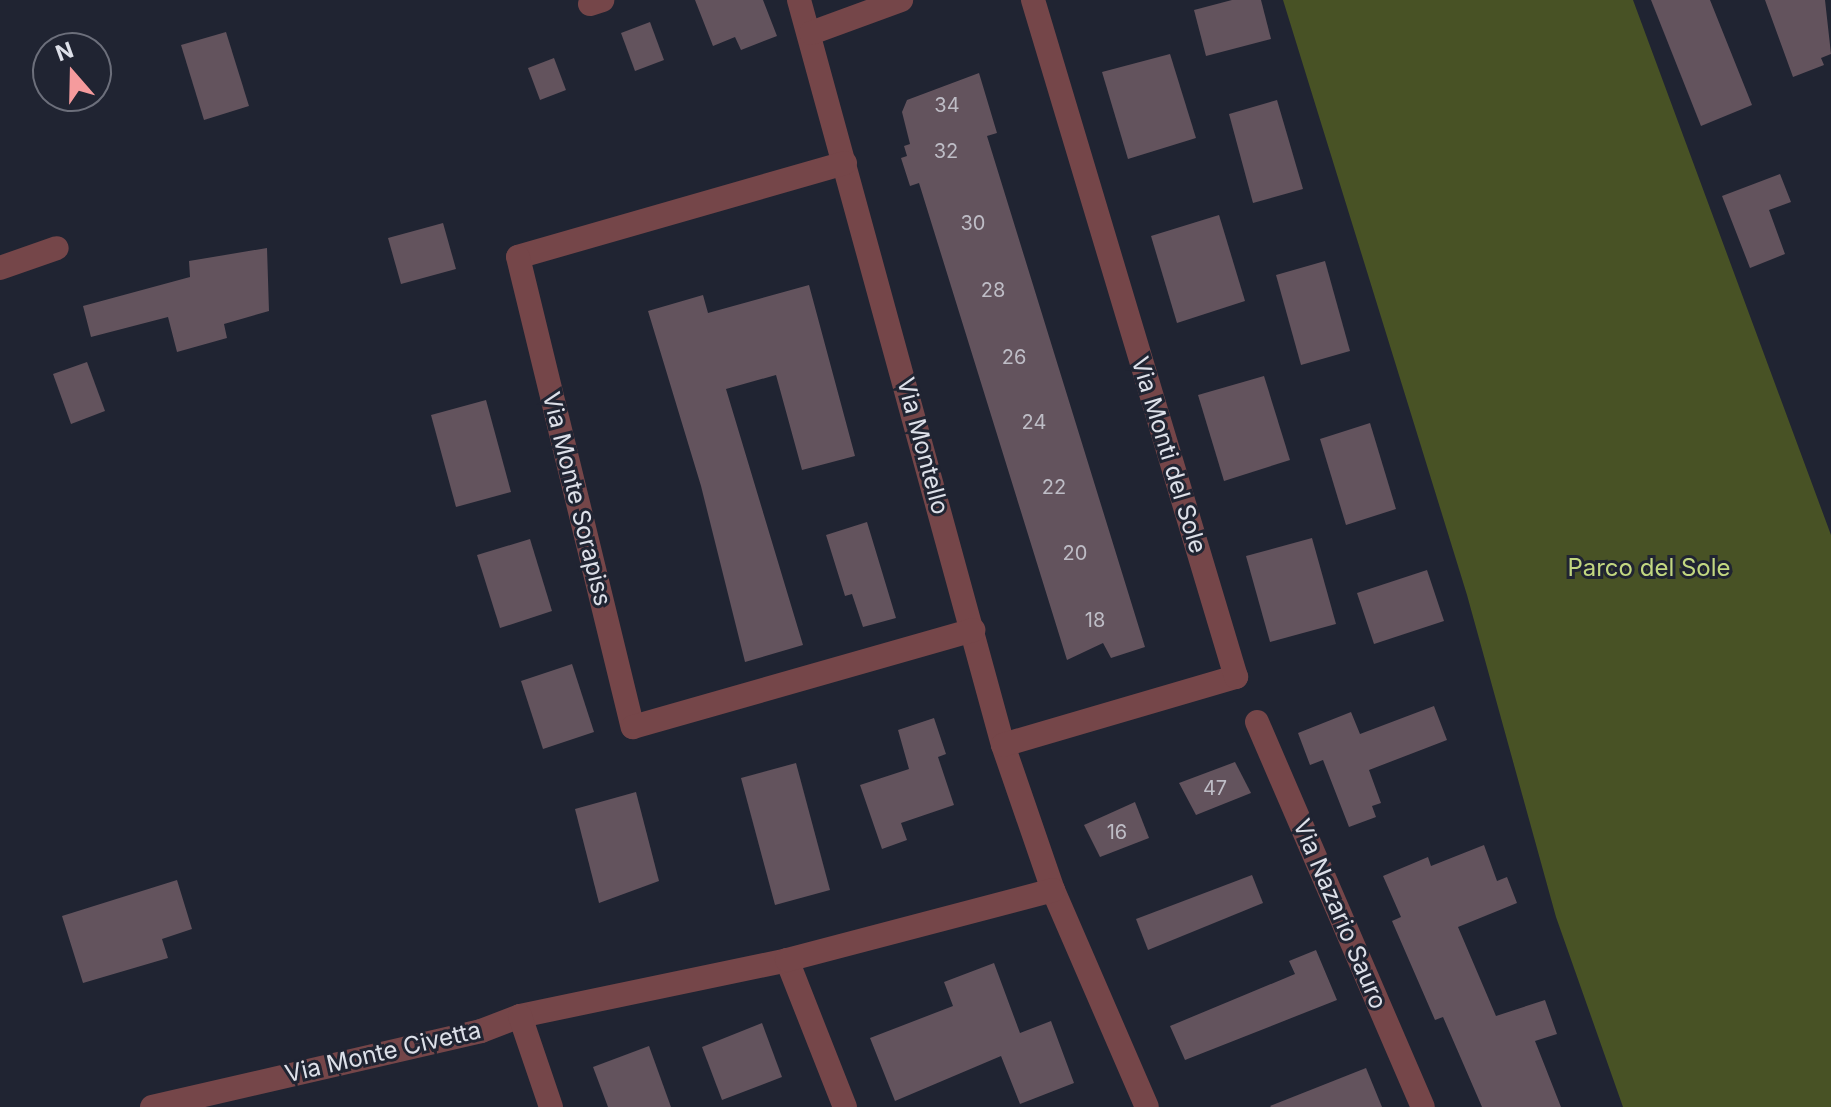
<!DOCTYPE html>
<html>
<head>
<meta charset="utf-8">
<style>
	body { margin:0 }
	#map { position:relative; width:1831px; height:1107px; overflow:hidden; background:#202432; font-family:Inter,sans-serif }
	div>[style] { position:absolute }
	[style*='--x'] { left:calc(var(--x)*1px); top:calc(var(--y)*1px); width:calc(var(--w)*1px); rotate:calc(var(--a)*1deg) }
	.green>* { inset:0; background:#485225 }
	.building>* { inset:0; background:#63535d }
	.street>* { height:24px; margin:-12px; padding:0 12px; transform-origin:12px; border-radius:12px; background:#754649 }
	span { translate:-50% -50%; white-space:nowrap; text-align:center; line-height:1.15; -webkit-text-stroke:6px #202432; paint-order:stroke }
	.number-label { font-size:20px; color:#bebdc6 }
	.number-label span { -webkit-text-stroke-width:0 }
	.street-label { font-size:24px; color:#dde0e9 }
	.park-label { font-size:24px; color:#c2d780 }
	.north { position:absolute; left:32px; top:32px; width:80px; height:80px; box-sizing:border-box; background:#202432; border:2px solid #6c6f7b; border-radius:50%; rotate:340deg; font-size:22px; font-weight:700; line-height:32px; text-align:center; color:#dde0e9 }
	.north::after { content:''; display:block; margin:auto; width:28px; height:36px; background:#f59b9d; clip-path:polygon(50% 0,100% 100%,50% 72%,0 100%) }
</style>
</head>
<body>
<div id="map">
	<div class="green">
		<div style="clip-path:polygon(1283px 0,1633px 0,1831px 535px,1831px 1107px,1623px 1107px,1556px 917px,1467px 595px)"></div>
	</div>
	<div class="building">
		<div style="clip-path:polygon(695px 0,763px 0,777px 36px,741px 50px,735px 37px,713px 46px)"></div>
		<div style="clip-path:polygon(1232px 0,1261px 0,1271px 39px,1206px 56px,1194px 10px)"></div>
		<div style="clip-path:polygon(1651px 0,1710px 0,1752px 105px,1701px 126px)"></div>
		<div style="clip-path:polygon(1765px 0,1825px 0,1831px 54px,1821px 58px,1824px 65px,1793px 77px)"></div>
		<div style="clip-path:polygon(650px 22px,664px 60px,635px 71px,621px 33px)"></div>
		<div style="clip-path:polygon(226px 32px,249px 106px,204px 120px,181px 45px)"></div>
		<div style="clip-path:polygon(1170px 54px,1196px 138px,1128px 159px,1102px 72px)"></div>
		<div style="clip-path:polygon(554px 58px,566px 90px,540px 100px,528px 68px)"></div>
		<div style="clip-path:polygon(979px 73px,997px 133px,987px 136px,1145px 647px,1111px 658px,1103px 643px,1067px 660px,919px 183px,910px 186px,901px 158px,907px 156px,904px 146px,910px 144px,902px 112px,907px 100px)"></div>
		<div style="clip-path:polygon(1277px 100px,1303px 189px,1253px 203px,1229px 114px)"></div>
		<div style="clip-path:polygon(1780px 174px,1791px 202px,1769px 210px,1785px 254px,1750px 268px,1722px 196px)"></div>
		<div style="clip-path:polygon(1219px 215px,1245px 301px,1177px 323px,1151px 236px)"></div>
		<div style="clip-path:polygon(443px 223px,456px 269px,401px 284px,388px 238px)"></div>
		<div style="clip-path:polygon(267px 248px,269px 311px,224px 324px,227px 338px,177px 352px,168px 317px,91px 337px,83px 306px,190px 277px,189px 261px)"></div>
		<div style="clip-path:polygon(1325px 261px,1350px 351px,1301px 365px,1276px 275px)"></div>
		<div style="clip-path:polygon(809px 285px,855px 456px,802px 470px,776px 375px,726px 389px,803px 645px,745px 662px,701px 486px,648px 311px,703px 295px,708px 313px)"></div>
		<div style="clip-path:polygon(87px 362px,105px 411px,71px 424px,53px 374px)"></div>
		<div style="clip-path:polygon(1264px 376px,1290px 460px,1224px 481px,1198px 395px)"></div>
		<div style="clip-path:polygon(486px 400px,511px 492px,456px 507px,431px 415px)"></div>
		<div style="clip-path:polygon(1370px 423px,1396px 509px,1346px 525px,1320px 439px)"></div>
		<div style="clip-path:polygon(867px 522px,896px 618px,863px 627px,852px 594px,845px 596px,826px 535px)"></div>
		<div style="clip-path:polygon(1312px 538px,1336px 624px,1270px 642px,1246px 556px)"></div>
		<div style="clip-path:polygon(530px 539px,552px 611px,500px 628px,477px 555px)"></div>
		<div style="clip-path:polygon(1427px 570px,1444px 621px,1374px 644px,1357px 593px)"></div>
		<div style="clip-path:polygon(572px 664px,594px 732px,543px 749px,521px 681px)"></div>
		<div style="clip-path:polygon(1434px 706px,1447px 740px,1369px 770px,1381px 803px,1372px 806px,1376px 817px,1349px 827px,1323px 760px,1310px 765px,1298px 733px,1351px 712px,1360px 734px)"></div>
		<div style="clip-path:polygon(934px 718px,946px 754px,938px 757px,954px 805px,901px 823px,907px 840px,882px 849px,860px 785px,909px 769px,898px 730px)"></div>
		<div style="clip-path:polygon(1235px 762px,1251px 793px,1196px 815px,1179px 783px)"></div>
		<div style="clip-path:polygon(796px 763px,830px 890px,775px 905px,741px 778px)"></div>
		<div style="clip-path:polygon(636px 792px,659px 881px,599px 903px,575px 809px)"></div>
		<div style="clip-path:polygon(1135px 802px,1149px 838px,1100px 857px,1084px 825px)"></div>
		<div style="clip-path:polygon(1484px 845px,1497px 881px,1507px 877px,1517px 903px,1458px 927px,1496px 1016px,1545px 1000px,1557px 1034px,1535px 1041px,1561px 1107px,1482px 1107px,1443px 1017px,1435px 1020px,1392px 921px,1401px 917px,1383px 876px,1428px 857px,1431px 866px)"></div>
		<div style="clip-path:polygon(1252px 875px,1263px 903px,1148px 950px,1136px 919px)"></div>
		<div style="clip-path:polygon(177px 880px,192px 929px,162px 939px,168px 958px,83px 983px,62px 916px)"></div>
		<div style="clip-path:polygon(1316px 950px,1337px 1000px,1185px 1060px,1170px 1026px,1295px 974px,1289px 961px)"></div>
		<div style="clip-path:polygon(994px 963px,1020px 1033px,1051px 1021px,1074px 1083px,1020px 1104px,1001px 1056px,895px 1101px,870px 1038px,953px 1006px,944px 982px)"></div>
		<div style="clip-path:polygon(762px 1023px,782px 1077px,722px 1100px,702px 1047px)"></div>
		<div style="clip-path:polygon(649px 1046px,671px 1107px,608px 1107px,593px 1067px)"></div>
		<div style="clip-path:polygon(1366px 1068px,1382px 1107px,1271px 1107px,1270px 1106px)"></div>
	</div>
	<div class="street">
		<div style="--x:799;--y:0;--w:772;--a:74.69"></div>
		<div style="--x:1003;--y:745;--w:153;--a:71"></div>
		<div style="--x:1053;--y:890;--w:236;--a:66.6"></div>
		<div style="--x:590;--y:4;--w:13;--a:-18"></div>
		<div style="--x:811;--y:33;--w:96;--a:-20.1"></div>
		<div style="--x:845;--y:163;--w:340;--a:164"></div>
		<div style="--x:518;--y:257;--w:484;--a:76.3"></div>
		<div style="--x:633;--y:727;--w:354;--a:-15.9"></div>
		<div style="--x:0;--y:268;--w:60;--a:-19.3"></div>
		<div style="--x:1257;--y:722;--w:419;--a:66.7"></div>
		<div style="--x:1003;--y:745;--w:243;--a:-16.3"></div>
		<div style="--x:1236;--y:677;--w:707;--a:-106.69"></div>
		<div style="--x:787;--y:960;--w:158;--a:68.5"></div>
		<div style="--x:520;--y:1016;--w:273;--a:-11.8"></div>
		<div style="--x:787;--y:960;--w:275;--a:-14.7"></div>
		<div style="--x:152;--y:1107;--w:338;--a:-13"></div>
		<div style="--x:481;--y:1031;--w:42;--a:-21"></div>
		<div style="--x:520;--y:1016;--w:96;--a:71.2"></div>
	</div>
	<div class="number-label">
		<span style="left:947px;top:105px">34</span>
		<span style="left:946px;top:151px">32</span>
		<span style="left:973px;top:223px">30</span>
		<span style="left:993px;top:290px">28</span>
		<span style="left:1014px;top:357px">26</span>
		<span style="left:1034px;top:422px">24</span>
		<span style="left:1054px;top:487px">22</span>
		<span style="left:1075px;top:553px">20</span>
		<span style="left:1095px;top:620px">18</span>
		<span style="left:1215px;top:788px">47</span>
		<span style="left:1117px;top:832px">16</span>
	</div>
	<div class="street-label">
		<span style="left:923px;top:446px;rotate:75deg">Via Montello</span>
		<span style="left:1169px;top:455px;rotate:73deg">Via Monti del Sole</span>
		<span style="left:577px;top:499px;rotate:76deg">Via Monte Sorapiss</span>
		<span style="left:1340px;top:914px;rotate:67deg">Via Nazario Sauro</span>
		<span style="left:383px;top:1052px;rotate:-13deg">Via Monte Civetta</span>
	</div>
	<div class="park-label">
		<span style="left:1649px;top:568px">Parco del Sole</span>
	</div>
	<div class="north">N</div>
</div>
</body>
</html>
